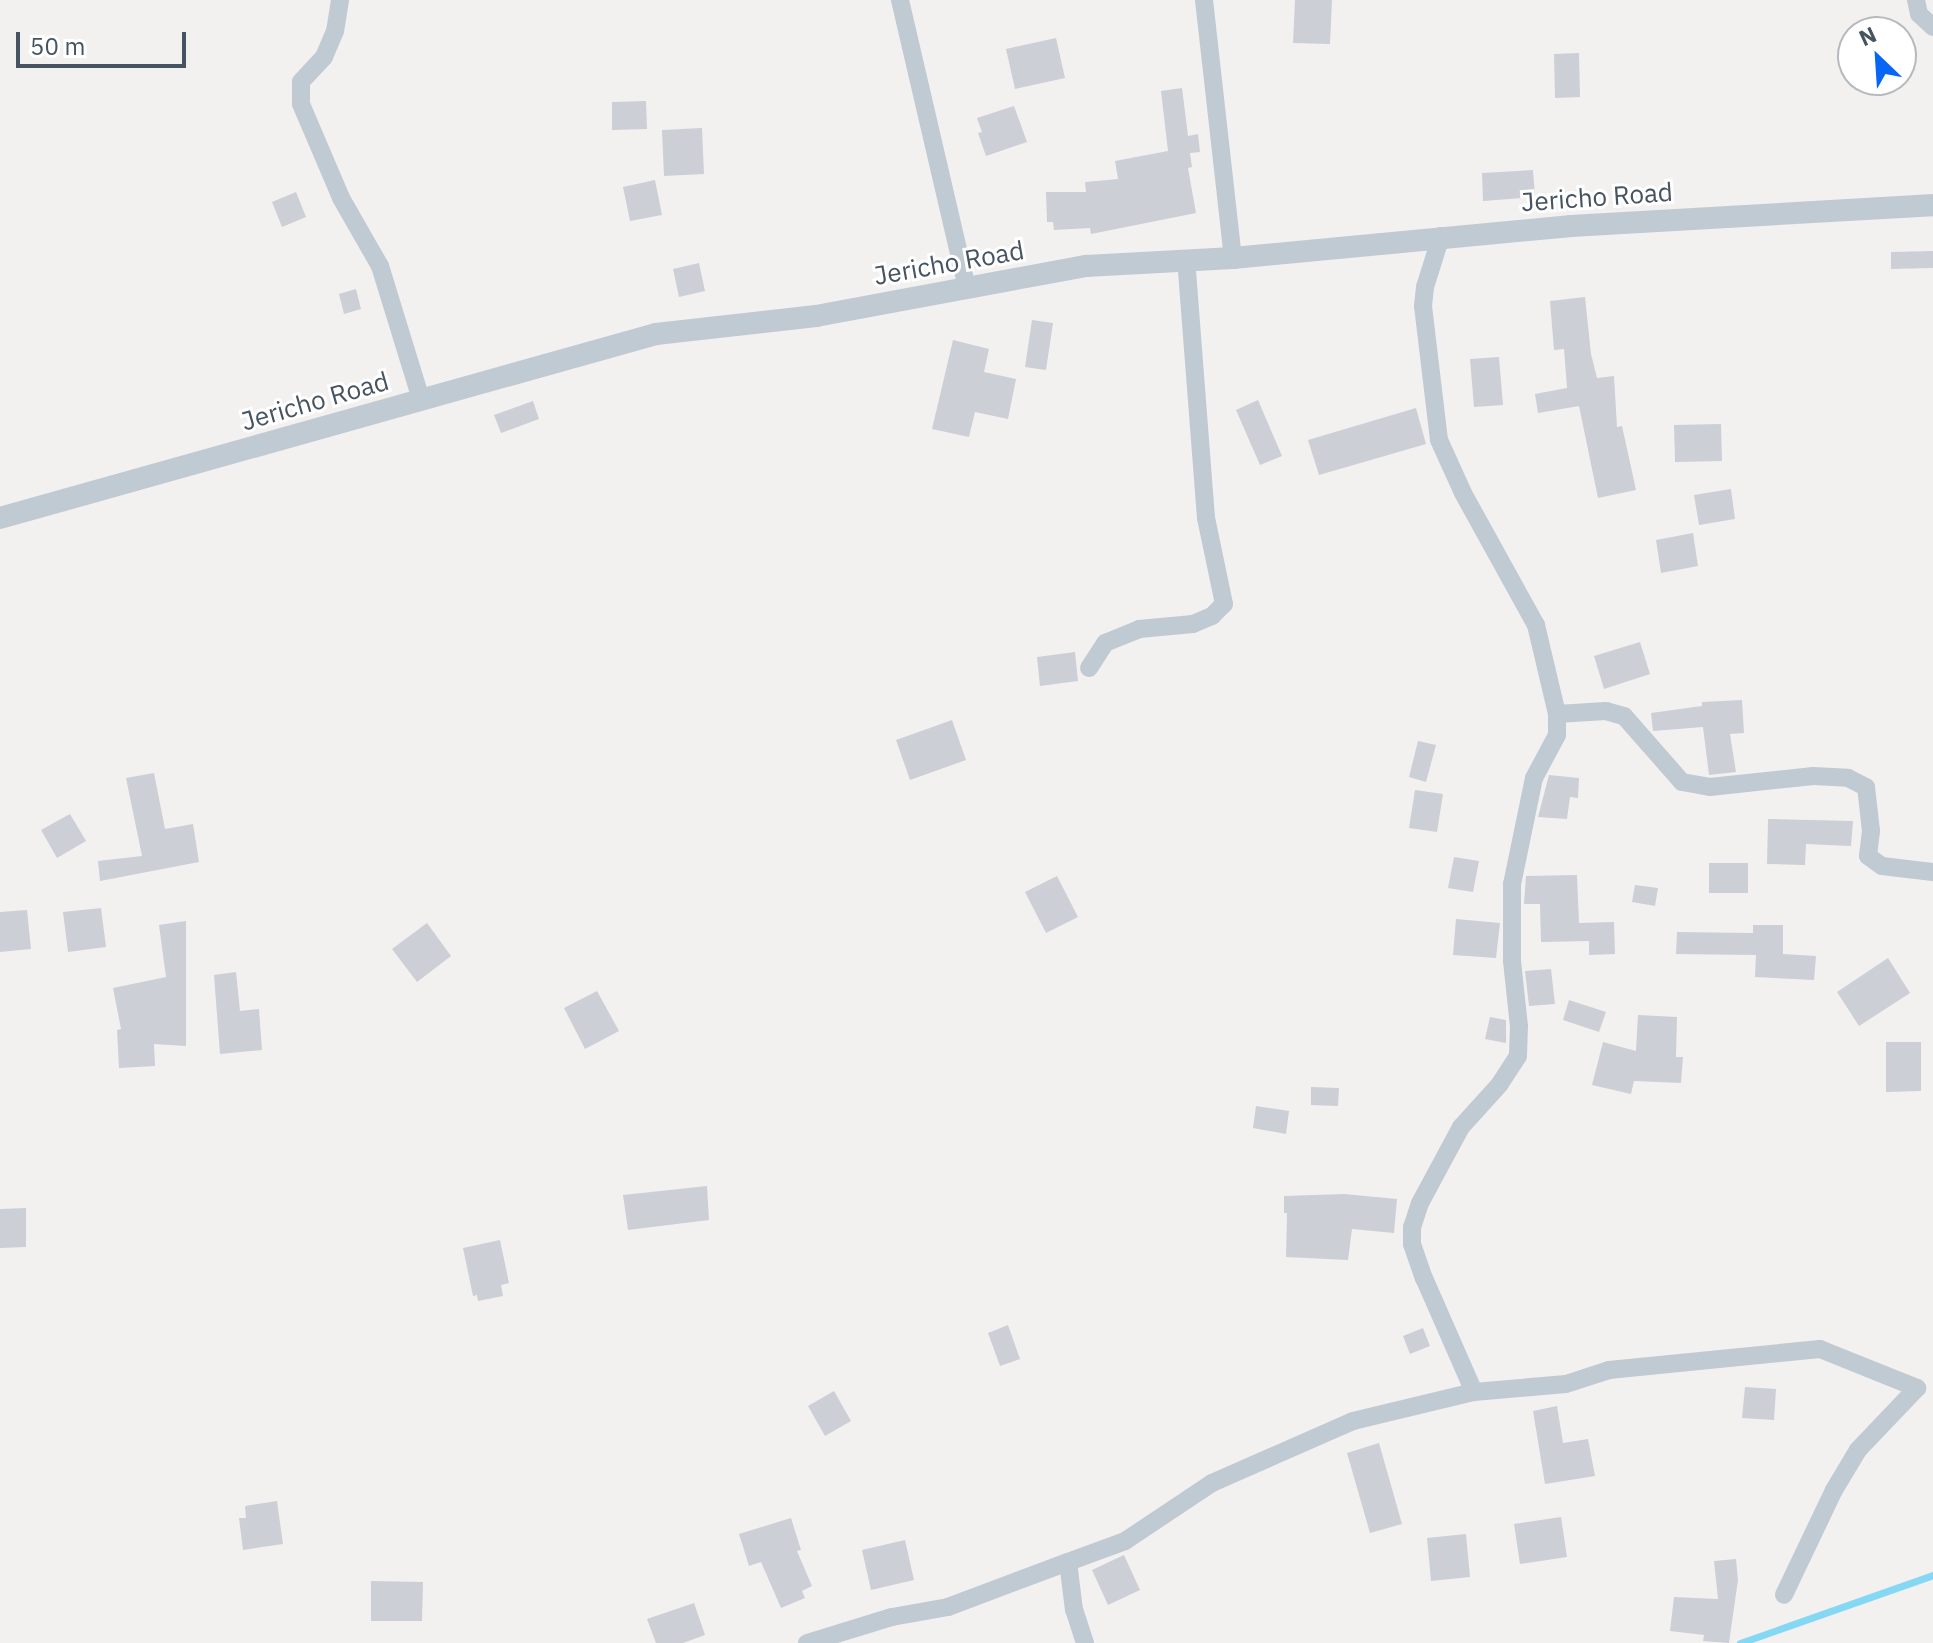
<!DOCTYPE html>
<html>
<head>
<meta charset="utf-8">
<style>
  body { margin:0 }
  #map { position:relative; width:1933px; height:1643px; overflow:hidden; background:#f3f0f0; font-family:"IBM Plex Sans",sans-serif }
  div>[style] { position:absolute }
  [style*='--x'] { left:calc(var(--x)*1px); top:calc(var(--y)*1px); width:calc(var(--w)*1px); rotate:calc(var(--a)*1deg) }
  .stream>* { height:7px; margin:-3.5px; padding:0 3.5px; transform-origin:3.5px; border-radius:3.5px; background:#85d8f4 }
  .building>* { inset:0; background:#cccfd6 }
  .minor>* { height:18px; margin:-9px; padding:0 9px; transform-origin:9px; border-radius:9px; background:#c0cad3 }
  .tertiary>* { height:22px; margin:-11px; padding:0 11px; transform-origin:11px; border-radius:11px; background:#c0cad3 }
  span { translate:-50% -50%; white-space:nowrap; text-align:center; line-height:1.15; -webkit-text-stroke:6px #fff; paint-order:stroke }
  .street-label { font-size:26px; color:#465360 }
  .north { position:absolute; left:1837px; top:16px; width:80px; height:80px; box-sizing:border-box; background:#fff; border:2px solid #b5babf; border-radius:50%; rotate:335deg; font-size:22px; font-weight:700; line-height:32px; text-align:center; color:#465360 }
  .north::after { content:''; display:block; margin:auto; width:28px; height:36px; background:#0866f5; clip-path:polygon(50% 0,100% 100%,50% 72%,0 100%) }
  .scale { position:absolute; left:16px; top:32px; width:170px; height:36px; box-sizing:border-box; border:4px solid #465360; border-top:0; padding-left:10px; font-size:24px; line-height:28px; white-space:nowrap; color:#465360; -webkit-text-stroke:6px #fff; paint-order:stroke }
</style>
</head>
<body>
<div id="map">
  <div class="stream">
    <i style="--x:1740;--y:1643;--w:205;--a:-19.4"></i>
  </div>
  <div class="building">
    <i style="clip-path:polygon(1295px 0,1332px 0,1330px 44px,1293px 43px)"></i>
    <i style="clip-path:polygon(1056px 38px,1065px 78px,1015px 89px,1006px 49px)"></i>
    <i style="clip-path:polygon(1579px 53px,1580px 97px,1555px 98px,1554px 54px)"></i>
    <i style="clip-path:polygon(1182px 88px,1188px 136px,1198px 134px,1200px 152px,1190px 153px,1192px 167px,1188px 168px,1196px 213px,1091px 234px,1090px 228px,1054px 230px,1053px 222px,1047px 222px,1046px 192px,1086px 192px,1085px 182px,1118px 179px,1115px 161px,1168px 151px,1161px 91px)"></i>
    <i style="clip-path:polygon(646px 101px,647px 129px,612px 130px,612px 102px)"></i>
    <i style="clip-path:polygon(1014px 106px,1027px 142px,986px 156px,978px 133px,982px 132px,977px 118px)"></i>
    <i style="clip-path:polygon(702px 128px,704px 174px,664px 176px,662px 130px)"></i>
    <i style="clip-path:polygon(1533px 170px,1535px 197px,1483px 201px,1482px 173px)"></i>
    <i style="clip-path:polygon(655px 180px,662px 215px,630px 221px,623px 187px)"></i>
    <i style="clip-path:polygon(296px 192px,306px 217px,282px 227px,272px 202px)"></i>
    <i style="clip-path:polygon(1933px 251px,1933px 268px,1891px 269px,1891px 252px)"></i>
    <i style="clip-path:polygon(699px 263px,705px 291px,679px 297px,673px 269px)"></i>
    <i style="clip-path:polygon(356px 289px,361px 309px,344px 314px,339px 294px)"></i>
    <i style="clip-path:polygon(1585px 297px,1591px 354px,1597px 378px,1614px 376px,1617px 427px,1622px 426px,1636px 490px,1598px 498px,1579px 406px,1538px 413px,1535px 394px,1567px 388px,1564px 349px,1554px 350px,1550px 301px)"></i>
    <i style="clip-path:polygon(1032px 320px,1053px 323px,1046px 370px,1025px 367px)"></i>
    <i style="clip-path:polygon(953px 340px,989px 349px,984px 372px,1016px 379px,1008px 419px,975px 412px,969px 437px,932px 429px)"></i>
    <i style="clip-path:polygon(1499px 357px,1503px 405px,1474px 407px,1470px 359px)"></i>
    <i style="clip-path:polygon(1258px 400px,1282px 456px,1260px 465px,1236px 410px)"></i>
    <i style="clip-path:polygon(533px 401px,539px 419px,501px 433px,494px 415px)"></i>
    <i style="clip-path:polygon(1416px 408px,1426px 444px,1319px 475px,1308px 440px)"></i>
    <i style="clip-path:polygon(1721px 424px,1722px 461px,1675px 462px,1674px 425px)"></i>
    <i style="clip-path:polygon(1731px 489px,1735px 519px,1699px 525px,1694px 495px)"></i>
    <i style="clip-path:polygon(1693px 533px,1698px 566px,1661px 573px,1656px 540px)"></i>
    <i style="clip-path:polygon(1640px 642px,1650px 674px,1604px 689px,1594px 656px)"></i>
    <i style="clip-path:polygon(1075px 652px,1078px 681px,1040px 686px,1037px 657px)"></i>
    <i style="clip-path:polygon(1742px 700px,1744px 733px,1730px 734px,1736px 772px,1709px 775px,1703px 727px,1653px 731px,1651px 713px,1702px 706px,1702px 702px)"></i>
    <i style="clip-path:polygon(952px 720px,966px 760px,910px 780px,896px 740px)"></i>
    <i style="clip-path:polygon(1418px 741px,1436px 745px,1426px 782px,1409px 777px)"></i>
    <i style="clip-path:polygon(154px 773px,165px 829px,193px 824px,199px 862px,100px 881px,98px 861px,142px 856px,126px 778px)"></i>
    <i style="clip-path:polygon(1549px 775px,1579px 778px,1578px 798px,1570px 797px,1567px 819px,1538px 817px)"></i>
    <i style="clip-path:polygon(1415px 790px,1443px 794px,1437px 832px,1409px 828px)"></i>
    <i style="clip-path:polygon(70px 814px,86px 841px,57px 858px,41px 830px)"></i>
    <i style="clip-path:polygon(1768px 819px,1853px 821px,1851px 846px,1806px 844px,1805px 865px,1767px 864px)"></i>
    <i style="clip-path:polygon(1454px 857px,1479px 861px,1473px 892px,1448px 888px)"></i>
    <i style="clip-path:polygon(1709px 863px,1748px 863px,1748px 893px,1709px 893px)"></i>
    <i style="clip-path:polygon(1577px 875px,1579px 923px,1614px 922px,1615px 954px,1589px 955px,1589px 941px,1541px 942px,1540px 904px,1524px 904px,1526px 876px)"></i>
    <i style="clip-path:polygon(1057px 876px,1078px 917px,1046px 933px,1025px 892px)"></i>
    <i style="clip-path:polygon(1635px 885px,1658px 888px,1655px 906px,1632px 902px)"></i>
    <i style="clip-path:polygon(101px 908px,106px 947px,68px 952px,63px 912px)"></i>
    <i style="clip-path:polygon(27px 910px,31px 949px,0 952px,0 912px)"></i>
    <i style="clip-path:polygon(1456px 919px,1500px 923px,1496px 958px,1453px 955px)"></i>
    <i style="clip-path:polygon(186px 921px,186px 1046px,154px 1044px,155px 1066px,119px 1068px,117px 1030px,121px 1029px,113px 988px,166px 977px,159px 925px)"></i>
    <i style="clip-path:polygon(427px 923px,451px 956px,417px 982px,392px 949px)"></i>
    <i style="clip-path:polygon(1753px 925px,1783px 925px,1783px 954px,1816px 956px,1814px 980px,1755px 977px,1756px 955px,1676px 954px,1677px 932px,1753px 933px)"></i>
    <i style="clip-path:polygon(1888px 958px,1910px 993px,1859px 1026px,1837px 992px)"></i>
    <i style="clip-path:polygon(1551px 969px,1555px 1004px,1529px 1006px,1525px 971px)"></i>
    <i style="clip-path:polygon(236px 972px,240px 1011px,259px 1009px,262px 1050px,220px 1054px,214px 975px)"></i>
    <i style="clip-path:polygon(597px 991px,619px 1031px,585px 1049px,564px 1008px)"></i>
    <i style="clip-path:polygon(1569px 1000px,1606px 1012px,1599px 1032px,1563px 1020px)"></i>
    <i style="clip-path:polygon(1638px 1015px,1677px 1017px,1676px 1057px,1683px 1057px,1681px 1083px,1634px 1081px,1631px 1094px,1592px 1085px,1603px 1042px,1636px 1051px)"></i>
    <i style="clip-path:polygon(1490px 1017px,1506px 1020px,1506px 1043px,1485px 1039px)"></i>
    <i style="clip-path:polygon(1886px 1042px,1921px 1042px,1921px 1091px,1886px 1092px)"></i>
    <i style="clip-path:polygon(1311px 1087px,1339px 1088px,1338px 1106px,1311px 1105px)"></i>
    <i style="clip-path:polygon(1256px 1106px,1289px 1111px,1286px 1134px,1253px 1128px)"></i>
    <i style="clip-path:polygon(707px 1186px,709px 1220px,628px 1230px,623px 1195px)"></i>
    <i style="clip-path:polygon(1344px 1194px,1397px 1199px,1394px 1233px,1352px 1229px,1348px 1260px,1286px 1257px,1287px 1213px,1284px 1213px,1284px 1196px)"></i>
    <i style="clip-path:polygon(26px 1208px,26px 1247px,0 1248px,0 1209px)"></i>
    <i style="clip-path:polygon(500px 1240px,509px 1283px,501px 1285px,503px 1296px,478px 1301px,477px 1295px,473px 1296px,463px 1248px)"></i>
    <i style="clip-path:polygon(1008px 1325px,1020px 1359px,1000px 1366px,988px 1333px)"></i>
    <i style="clip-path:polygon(1423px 1328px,1430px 1346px,1410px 1354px,1403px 1336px)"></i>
    <i style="clip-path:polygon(1745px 1387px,1776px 1389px,1774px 1420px,1742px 1418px)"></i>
    <i style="clip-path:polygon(834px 1391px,851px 1421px,825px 1436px,808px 1406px)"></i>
    <i style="clip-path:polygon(1557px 1406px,1563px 1443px,1588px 1439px,1595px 1476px,1545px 1484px,1533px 1411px)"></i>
    <i style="clip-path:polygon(1379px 1443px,1402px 1524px,1370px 1533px,1347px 1453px)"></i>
    <i style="clip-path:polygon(277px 1501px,283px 1544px,243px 1550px,239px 1518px,246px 1518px,245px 1506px)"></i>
    <i style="clip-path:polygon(1561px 1517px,1567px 1557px,1520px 1564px,1514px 1524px)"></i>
    <i style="clip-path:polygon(791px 1518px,801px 1550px,797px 1551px,812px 1586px,802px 1591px,805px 1598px,781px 1608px,761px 1562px,749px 1566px,739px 1534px)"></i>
    <i style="clip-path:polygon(1466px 1534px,1470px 1577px,1431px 1581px,1427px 1538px)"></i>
    <i style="clip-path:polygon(905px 1540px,914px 1580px,871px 1590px,862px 1550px)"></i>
    <i style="clip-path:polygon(1124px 1555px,1140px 1590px,1108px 1605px,1092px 1570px)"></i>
    <i style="clip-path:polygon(1736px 1559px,1738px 1580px,1729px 1643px,1703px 1641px,1704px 1635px,1670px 1631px,1674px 1597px,1718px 1599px,1714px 1561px)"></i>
    <i style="clip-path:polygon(371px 1581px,423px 1582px,422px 1621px,371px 1621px)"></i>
    <i style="clip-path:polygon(694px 1603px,705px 1635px,683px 1643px,656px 1643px,647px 1619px)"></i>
  </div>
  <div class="minor">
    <i style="--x:340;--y:0;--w:31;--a:99"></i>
    <i style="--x:335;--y:31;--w:28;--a:113"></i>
    <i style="--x:324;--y:57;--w:34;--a:133"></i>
    <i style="--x:301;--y:82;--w:22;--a:90"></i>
    <i style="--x:301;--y:104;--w:102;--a:66.9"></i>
    <i style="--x:341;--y:198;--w:78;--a:60.2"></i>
    <i style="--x:380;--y:266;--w:139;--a:72.9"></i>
    <i style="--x:900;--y:0;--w:296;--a:76.9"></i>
    <i style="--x:1204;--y:0;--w:260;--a:83.6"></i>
    <i style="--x:1916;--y:0;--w:14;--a:78"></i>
    <i style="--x:1919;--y:14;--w:19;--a:43"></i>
    <i style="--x:1441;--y:236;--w:53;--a:107.4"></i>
    <i style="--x:1425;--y:287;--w:19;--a:96"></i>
    <i style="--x:1423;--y:306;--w:135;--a:83.2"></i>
    <i style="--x:1439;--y:440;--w:58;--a:65.6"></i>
    <i style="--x:1463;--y:493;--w:151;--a:61.1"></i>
    <i style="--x:1536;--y:625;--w:91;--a:76.7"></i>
    <i style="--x:1557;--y:714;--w:21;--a:90"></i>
    <i style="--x:1557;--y:735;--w:49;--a:118.1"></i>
    <i style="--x:1534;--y:778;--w:108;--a:101.7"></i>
    <i style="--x:1512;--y:884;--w:77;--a:90"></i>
    <i style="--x:1512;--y:961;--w:65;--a:83.9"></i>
    <i style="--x:1519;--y:1026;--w:30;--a:92"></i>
    <i style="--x:1518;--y:1056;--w:33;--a:123"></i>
    <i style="--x:1500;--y:1084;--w:58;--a:132.2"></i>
    <i style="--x:1461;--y:1127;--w:86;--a:118.3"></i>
    <i style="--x:1420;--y:1203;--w:25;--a:108"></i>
    <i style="--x:1412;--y:1227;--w:17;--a:90"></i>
    <i style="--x:1412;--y:1244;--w:36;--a:71"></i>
    <i style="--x:1424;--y:1278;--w:124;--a:66.3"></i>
    <i style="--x:1089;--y:668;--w:30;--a:-57"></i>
    <i style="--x:1105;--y:643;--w:37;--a:-22"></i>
    <i style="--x:1139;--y:629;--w:54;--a:-5.3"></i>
    <i style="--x:1193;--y:624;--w:21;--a:-23"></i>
    <i style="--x:1212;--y:616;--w:17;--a:-45"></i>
    <i style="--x:1224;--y:604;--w:88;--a:-101.8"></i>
    <i style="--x:1206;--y:518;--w:259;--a:-94.4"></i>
    <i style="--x:1557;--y:714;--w:49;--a:-3.5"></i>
    <i style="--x:1606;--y:711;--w:19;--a:16"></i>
    <i style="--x:1624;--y:716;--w:88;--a:48.7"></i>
    <i style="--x:1682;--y:782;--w:28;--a:10"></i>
    <i style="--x:1710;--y:787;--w:104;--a:-6.1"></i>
    <i style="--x:1813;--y:776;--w:35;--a:3"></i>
    <i style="--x:1848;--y:778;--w:20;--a:27"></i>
    <i style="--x:1866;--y:787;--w:44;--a:83.5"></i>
    <i style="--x:1871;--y:831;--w:25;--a:97"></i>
    <i style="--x:1868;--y:856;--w:17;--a:36"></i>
    <i style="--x:1882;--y:866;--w:51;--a:6.7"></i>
    <i style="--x:807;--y:1643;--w:89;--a:-17"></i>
    <i style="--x:892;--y:1617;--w:57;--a:-10.1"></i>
    <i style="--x:948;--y:1607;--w:128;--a:-20.6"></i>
    <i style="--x:1085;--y:1643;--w:35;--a:-108"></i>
    <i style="--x:1074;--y:1610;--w:48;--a:-97.1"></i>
    <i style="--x:1068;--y:1562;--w:61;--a:-20.2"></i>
    <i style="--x:1125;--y:1541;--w:105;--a:-33.7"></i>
    <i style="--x:1212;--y:1483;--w:154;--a:-23.7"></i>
    <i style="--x:1353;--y:1421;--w:124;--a:-13.5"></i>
    <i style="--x:1474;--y:1392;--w:92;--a:-5"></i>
    <i style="--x:1566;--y:1384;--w:45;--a:-18"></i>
    <i style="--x:1609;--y:1370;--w:212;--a:-5.7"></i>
    <i style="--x:1820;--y:1349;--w:105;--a:21.9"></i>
    <i style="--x:1917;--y:1388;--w:86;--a:133.6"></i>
    <i style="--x:1858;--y:1450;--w:47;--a:121"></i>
    <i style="--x:1834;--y:1490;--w:116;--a:115.5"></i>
  </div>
  <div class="tertiary">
    <i style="--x:0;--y:518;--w:681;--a:-15.67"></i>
    <i style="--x:656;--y:334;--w:161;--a:-6.4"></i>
    <i style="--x:816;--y:316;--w:275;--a:-10.5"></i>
    <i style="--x:1086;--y:266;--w:147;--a:-3.1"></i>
    <i style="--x:1233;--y:258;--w:340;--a:-5.4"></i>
    <i style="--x:1571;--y:226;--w:363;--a:-3.3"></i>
  </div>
  <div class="street-label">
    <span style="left:1597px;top:197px;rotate:-4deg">Jericho Road</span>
    <span style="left:949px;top:263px;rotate:-10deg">Jericho Road</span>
    <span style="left:315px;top:401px;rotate:-16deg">Jericho Road</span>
  </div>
  <div class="north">N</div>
  <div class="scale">50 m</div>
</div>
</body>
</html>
